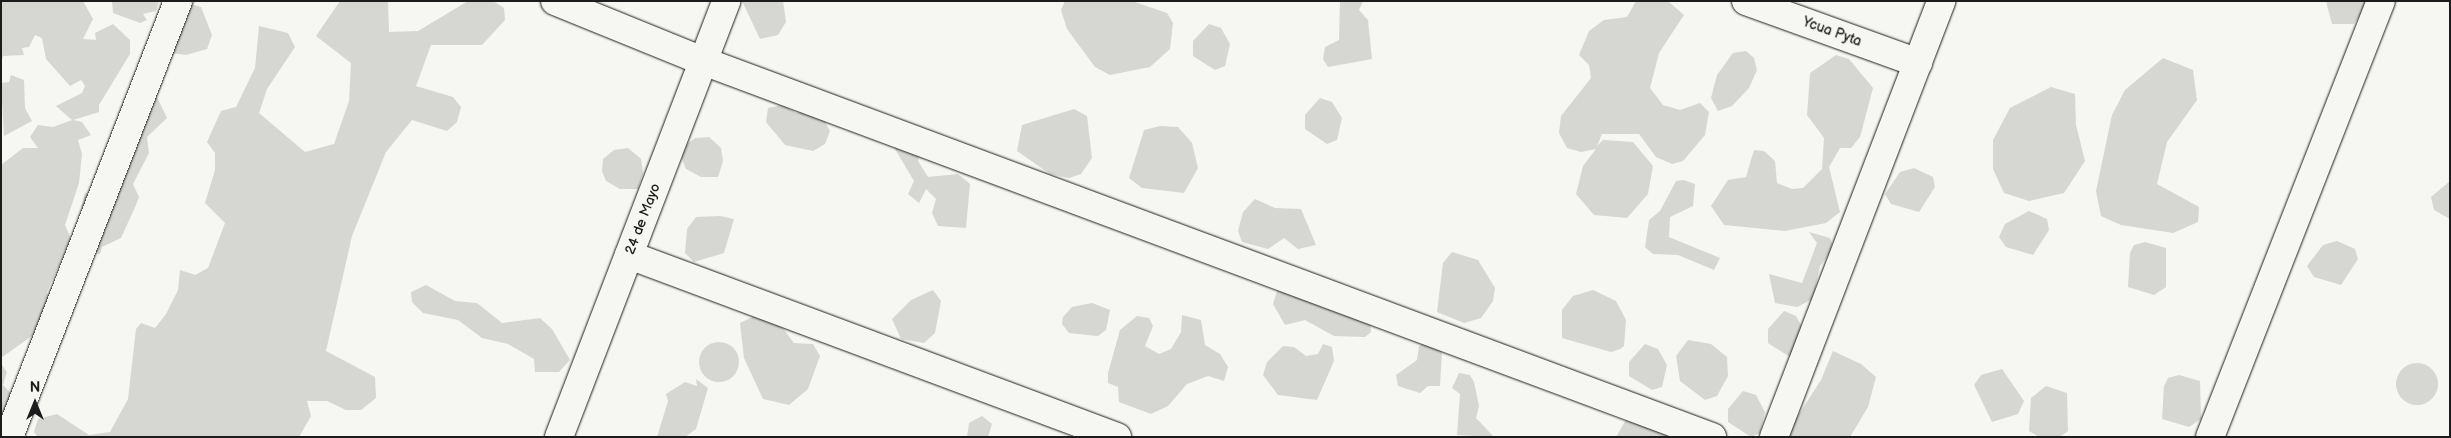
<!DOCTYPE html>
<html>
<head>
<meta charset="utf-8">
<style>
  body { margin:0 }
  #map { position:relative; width:2451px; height:438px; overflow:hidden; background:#f6f6f2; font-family:"Balsamiq Sans",sans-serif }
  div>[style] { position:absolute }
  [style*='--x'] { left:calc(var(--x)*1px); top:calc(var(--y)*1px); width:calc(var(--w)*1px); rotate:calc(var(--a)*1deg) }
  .green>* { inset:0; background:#d6d6d2 }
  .round { border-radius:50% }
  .roads { filter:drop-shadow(0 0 1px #1c1c1c) drop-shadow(0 0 1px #1c1c1c) }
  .street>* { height:28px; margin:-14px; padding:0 14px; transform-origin:14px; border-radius:14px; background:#f6f6f2 }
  span { translate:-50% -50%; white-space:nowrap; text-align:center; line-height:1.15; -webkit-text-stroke:5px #f6f6f2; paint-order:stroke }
  .street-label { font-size:14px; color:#1c1c1c }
  .frame { position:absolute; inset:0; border:2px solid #1c1c1c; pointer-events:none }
  .north { position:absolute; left:10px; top:378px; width:50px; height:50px; -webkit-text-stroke:4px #f6f6f2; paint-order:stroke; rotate:0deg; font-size:14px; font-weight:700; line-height:20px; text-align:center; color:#1c1c1c }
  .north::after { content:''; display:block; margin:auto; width:18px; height:22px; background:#1c1c1c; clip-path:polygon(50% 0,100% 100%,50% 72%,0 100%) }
</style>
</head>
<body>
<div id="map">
  <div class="green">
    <i style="clip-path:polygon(1px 1px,83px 1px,93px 19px,83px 39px,96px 40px,95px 33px,113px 24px,130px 40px,130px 54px,99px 105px,99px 112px,73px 120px,82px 122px,91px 135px,78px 140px,82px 154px,79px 183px,65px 225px,71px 239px,47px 292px,54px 320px,1px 358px,1px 165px,23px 148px,38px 148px,30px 137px,38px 125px,53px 127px,72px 120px,56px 106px,82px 93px,85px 86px,81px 80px,70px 86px,46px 59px,42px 38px,35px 35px,29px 47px,22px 48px,24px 55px,3px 56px,1px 63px)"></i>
    <i style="clip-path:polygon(112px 1px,159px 1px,156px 11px,143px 14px,147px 20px,140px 23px,113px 13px)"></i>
    <i style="clip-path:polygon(340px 1px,388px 1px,389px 32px,418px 31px,468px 1px,493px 1px,504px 8px,505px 20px,482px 45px,431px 45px,416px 86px,453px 97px,461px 107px,457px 122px,447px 131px,412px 120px,386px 152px,352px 236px,326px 351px,375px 377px,376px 398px,361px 410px,346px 410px,327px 401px,307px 401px,311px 416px,299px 437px,38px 437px,34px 432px,38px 419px,57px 414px,89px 435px,110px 432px,128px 399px,136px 329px,141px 323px,155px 328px,166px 314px,178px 290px,180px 270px,195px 275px,208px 268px,225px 223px,205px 203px,215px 170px,215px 153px,207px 142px,221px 111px,236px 107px,255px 68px,259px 26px,288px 33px,295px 47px,267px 89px,259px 113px,305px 152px,334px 144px,349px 101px,351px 63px,316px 36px)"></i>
    <i style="clip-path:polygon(742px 1px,783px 1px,786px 22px,778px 35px,760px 39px)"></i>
    <i style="clip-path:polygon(1065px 1px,1132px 1px,1167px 13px,1173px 23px,1170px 49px,1150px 67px,1110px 75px,1095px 67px,1067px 29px,1061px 10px)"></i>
    <i style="clip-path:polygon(1340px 1px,1363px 1px,1359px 10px,1368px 20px,1372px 59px,1328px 67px,1323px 59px,1325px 47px,1339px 40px)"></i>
    <i style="clip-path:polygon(1636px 1px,1668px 1px,1684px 15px,1659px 53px,1650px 88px,1663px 105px,1680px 110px,1700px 103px,1709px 112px,1705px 135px,1683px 161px,1672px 164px,1656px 157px,1639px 134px,1602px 134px,1597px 146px,1603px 140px,1633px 142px,1653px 166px,1648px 194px,1627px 218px,1594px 215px,1576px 194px,1583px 166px,1596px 149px,1581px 152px,1567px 148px,1559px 133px,1561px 116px,1591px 78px,1589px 65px,1579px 55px,1589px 31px,1604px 20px,1627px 17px)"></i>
    <i style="clip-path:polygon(2326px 1px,2369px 1px,2354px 24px,2332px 24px)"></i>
    <i style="clip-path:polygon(187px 3px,201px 7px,212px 35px,207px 49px,186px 55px,171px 53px,154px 39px,156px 17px)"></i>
    <i style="clip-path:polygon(1209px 24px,1221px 28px,1230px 44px,1225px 66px,1215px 70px,1193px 56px,1193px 41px)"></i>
    <i style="clip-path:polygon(1746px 51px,1754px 58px,1757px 70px,1749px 88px,1732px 106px,1718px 111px,1711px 98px,1717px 75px,1733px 53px)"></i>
    <i style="clip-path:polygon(1836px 55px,1849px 59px,1873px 88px,1860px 137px,1851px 148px,1840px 148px,1829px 167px,1840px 212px,1826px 223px,1785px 231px,1724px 225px,1711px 206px,1728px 180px,1746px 177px,1754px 150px,1764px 151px,1775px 161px,1777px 183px,1792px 189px,1803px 188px,1822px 169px,1824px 138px,1807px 115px,1810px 73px)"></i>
    <i style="clip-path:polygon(2163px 58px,2193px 70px,2197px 100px,2167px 142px,2157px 184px,2199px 207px,2198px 222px,2173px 233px,2121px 225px,2101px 216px,2096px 191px,2112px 115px,2125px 90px)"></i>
    <i style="clip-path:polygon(11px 75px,24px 80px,25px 108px,32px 121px,4px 136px,1px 83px,9px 82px)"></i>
    <i style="clip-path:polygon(2051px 87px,2075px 94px,2076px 125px,2085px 161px,2064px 193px,2029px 201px,2004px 193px,1993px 169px,1993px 140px,2010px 108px)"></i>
    <i style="clip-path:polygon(155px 93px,167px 118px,147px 137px,149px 153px,133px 184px,139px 197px,136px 205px,121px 238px,102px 247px,100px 254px,93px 253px,91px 218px,81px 207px,85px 193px,93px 194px)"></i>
    <i style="clip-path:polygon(1320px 98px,1332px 102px,1342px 118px,1337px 140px,1327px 144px,1305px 129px,1305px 115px)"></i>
    <i style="clip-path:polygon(783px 105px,796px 113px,809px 111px,823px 118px,830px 131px,825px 144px,813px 151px,785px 145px,766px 122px,768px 108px)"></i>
    <i style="clip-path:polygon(1074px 109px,1087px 116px,1092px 158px,1081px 174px,1069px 178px,1050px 174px,1017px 151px,1022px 125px)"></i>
    <i style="clip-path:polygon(1160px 126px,1178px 127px,1192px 143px,1198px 168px,1184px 193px,1142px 188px,1129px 178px,1144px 130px)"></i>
    <i style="clip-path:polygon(709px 137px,721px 148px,723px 161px,718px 177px,701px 177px,686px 169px,682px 159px,683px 147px,695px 138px)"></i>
    <i style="clip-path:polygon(892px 144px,921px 147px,918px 161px,928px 177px,958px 174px,970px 184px,966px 228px,938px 226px,932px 213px,936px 199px,926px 189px,919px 203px,908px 194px,914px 181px)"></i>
    <i style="clip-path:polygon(628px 148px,641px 159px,643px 173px,638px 189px,620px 189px,606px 181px,602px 171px,603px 159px,614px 150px)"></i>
    <i style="clip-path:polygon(1914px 168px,1933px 177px,1935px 187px,1919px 212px,1891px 204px,1885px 194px,1900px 172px)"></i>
    <i style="clip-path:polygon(1684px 180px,1695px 184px,1693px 206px,1670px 217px,1669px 237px,1720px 258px,1714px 270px,1678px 255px,1653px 254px,1645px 247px,1649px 220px,1660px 211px,1676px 181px)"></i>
    <i style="clip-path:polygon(2450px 181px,2450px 219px,2434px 210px,2431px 197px)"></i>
    <i style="clip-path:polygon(1255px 199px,1275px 208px,1301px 209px,1316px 245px,1298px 249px,1284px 238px,1268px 249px,1242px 242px,1238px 231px,1243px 212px)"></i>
    <i style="clip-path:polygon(2029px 211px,2047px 219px,2049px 230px,2033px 255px,2006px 247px,1999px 237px,2005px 224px)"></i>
    <i style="clip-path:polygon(720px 216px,734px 219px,724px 253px,694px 262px,685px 253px,687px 229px,696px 217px)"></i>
    <i style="clip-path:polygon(1809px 232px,1830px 238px,1834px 248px,1820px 266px,1813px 299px,1797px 307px,1775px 303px,1769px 274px,1802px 283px,1817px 243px)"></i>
    <i style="clip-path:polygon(2337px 241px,2355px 249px,2358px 259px,2341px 285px,2314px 277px,2307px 266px,2323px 245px)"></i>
    <i style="clip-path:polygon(2145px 242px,2166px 248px,2166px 287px,2154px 295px,2128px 287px,2130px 253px,2134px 245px)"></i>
    <i style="clip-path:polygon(1452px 252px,1478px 260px,1495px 288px,1493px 301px,1481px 318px,1464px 323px,1437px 312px,1443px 263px)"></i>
    <i style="clip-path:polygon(426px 285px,455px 301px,477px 303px,502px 323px,540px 318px,552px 329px,570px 360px,559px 372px,535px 372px,534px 359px,508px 344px,482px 338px,458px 320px,423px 313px,412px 302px,411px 292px)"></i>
    <i style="clip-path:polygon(1278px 288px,1370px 319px,1371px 332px,1365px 337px,1334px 336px,1305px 320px,1285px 325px,1273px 304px)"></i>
    <i style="clip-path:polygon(933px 290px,941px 301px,935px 333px,924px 343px,901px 339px,892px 319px,911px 300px)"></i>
    <i style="clip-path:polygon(1593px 290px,1616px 301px,1626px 320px,1624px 346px,1620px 349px,1611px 352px,1562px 338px,1562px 310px,1573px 296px)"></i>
    <i style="clip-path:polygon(1092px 303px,1110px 310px,1106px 330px,1098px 336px,1069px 333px,1062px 324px,1063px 317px,1072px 307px)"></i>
    <i style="clip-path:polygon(1784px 311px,1796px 316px,1805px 332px,1790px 357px,1768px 343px,1768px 329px)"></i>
    <i style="clip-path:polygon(759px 314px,775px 318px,794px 343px,813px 344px,820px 356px,808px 389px,789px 405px,763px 399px,744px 358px,740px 323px)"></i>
    <i style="clip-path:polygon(1137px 316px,1149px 318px,1153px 326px,1145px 346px,1159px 354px,1171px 349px,1181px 332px,1182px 315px,1201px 320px,1205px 345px,1220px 354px,1228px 367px,1224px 381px,1208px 376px,1187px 384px,1168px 406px,1151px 414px,1119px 402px,1118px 387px,1108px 383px,1108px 373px,1120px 330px)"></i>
    <i style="clip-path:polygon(1428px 340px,1442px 352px,1440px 386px,1428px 386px,1420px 393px,1398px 386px,1396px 375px,1417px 360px,1419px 346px)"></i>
    <i style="clip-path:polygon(1688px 340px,1711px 344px,1727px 357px,1728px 376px,1717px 396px,1705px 400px,1680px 381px,1676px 356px)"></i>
    <i class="round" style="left:699px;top:342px;width:40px;height:40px"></i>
    <i style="clip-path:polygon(1323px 344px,1332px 347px,1334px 361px,1317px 400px,1278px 395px,1263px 375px,1267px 362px,1283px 346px,1294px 347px,1306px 356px,1318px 354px)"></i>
    <i style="clip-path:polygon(1645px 344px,1658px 349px,1667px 365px,1662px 387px,1652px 390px,1629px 376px,1629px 362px)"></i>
    <i style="clip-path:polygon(1833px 351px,1861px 364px,1876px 377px,1868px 407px,1850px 437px,1784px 437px,1821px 380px)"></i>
    <i class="round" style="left:2396px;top:363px;width:42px;height:42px"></i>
    <i style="clip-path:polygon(1px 364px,7px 372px,3px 385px,14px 396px,13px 411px,1px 419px)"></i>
    <i style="clip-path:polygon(2002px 369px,2024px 401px,2018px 414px,1992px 422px,1974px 385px,1981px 375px)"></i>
    <i style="clip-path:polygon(1459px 373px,1470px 375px,1474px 382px,1479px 406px,1476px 418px,1494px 437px,1457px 435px,1460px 394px,1452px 388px)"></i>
    <i style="clip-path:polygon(2179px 375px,2200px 381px,2201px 419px,2189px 427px,2162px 419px,2164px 386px,2168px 378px)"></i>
    <i style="clip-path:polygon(696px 379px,708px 388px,696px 429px,685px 437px,657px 437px,668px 401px,666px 394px,685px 382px,697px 386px)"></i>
    <i style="clip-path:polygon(2046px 386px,2067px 393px,2068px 431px,2060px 437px,2039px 437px,2029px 431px,2031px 398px)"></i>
    <i style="clip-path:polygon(1743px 391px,1756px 395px,1765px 412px,1760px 433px,1751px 437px,1728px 422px,1728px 409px)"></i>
    <i style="clip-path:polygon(982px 416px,992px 424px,988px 437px,967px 437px,969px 423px)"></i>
    <i style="clip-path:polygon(1627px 418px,1665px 430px,1668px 437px,1616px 437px)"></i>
  </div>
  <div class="roads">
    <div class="street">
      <i style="--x:555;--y:1;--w:160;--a:22.1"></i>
      <i style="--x:703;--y:61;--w:1077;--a:20.44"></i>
      <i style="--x:1746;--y:1;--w:183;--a:19.8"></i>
      <i style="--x:629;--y:255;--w:521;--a:20.45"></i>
      <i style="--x:9;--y:437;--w:468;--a:-68.8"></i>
      <i style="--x:559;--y:437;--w:467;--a:-69"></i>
      <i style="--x:1774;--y:437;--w:467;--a:-69"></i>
      <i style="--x:2210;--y:437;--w:468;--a:-68.6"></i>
    </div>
  </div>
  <div class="street-label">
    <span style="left:1832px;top:32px;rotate:20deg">Ycua Pyta</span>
    <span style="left:643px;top:219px;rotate:-69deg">24 de Mayo</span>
  </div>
  <div class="frame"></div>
  <div class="north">N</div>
</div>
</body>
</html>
